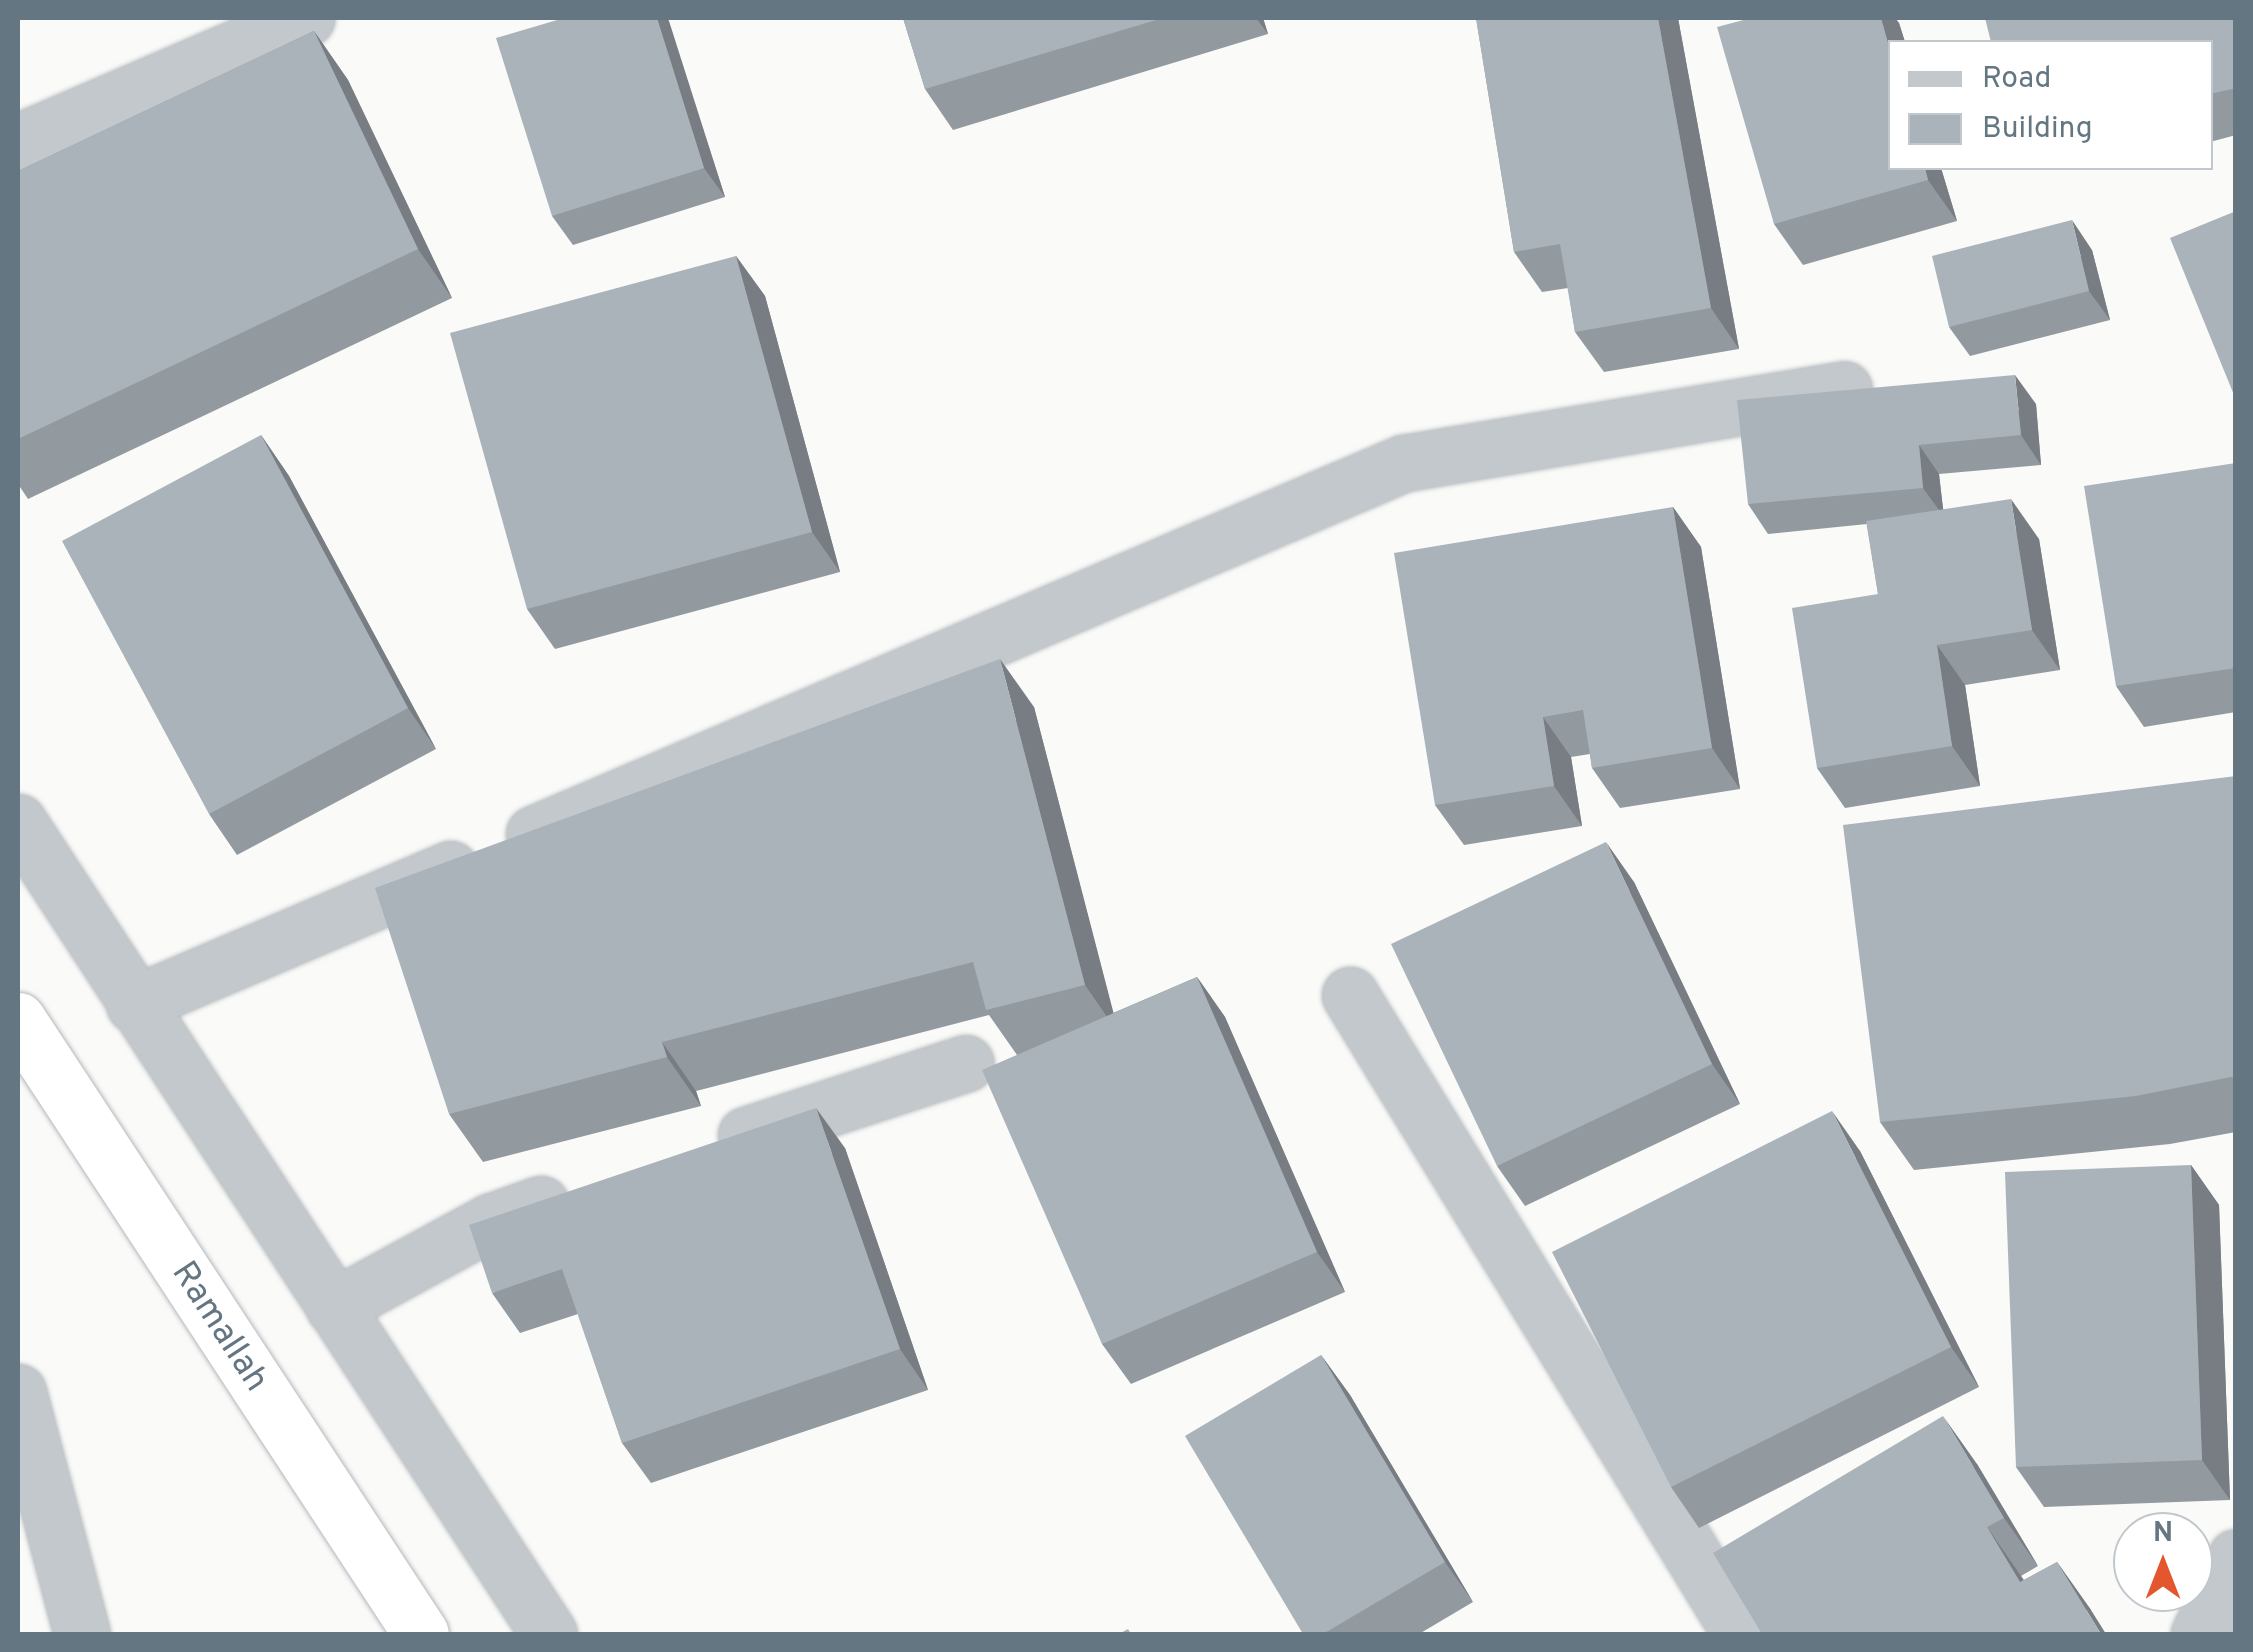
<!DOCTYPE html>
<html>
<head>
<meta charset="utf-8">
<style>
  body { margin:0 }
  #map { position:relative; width:2253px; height:1652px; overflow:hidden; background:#fafaf8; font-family:Overpass,sans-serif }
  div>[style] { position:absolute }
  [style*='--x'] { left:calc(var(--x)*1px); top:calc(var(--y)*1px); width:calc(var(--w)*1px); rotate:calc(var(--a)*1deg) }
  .roads { filter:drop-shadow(0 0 2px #b4b9bd) drop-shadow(0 0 2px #b4b9bd) }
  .minor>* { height:55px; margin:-27.5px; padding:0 27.5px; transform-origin:27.5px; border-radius:27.5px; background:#c3c8cc }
  .highway>* { height:55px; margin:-27.5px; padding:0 27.5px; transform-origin:27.5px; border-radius:27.5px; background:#fff }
  .wall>* { inset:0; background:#929a9f }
  .shaded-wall>* { inset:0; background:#777d82 }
  .building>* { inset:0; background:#aab3b9 }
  span { translate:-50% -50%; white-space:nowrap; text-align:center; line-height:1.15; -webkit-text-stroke:10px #fff; paint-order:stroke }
  .street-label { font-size:35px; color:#657683 }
  .frame { position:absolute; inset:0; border:20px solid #657683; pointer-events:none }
  .legend { position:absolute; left:1888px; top:40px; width:325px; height:130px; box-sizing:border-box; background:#fff; border:2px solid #c1c8cd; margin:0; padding:12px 18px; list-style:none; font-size:30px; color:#657683 }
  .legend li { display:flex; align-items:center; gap:20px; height:50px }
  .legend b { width:50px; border:2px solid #c1c8cd }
  .north { position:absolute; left:2113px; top:1512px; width:100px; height:100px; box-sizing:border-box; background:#fff; border:2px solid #c1c8cd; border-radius:50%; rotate:0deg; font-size:28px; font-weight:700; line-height:40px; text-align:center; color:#657683 }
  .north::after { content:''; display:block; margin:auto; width:35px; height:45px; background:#e4572e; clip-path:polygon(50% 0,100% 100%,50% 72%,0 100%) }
</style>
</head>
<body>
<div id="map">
  <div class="roads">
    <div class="minor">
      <i style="--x:18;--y:142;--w:314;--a:-23.3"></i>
      <i style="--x:18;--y:822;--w:970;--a:56.82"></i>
      <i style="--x:534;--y:834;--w:946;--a:-23.1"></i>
      <i style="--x:1404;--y:463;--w:446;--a:-9.5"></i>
      <i style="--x:1350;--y:995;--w:749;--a:58.54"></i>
      <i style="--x:134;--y:1004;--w:344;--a:-23.1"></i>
      <i style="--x:746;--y:1135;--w:231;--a:-18.1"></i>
      <i style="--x:334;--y:1307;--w:178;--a:-28.6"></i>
      <i style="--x:490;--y:1222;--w:54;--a:-19.4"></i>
      <i style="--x:18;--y:1392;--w:250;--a:75.2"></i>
      <i style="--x:2199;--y:1634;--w:85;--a:-64.3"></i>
    </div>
    <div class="highway">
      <i style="--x:18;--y:1020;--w:734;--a:56.72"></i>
    </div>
  </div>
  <div class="wall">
    <i style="clip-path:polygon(564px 18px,667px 18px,725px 197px,573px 245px,552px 216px)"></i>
    <i style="clip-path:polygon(903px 18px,1263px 18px,1268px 34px,953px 130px,925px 89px)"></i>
    <i style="clip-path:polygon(1476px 18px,1678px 18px,1739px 349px,1604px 372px,1575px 332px,1568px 288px,1542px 292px,1514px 252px)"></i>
    <i style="clip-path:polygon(1751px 18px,1895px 18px,1899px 23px,1905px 42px,1890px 42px,1890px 168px,1941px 168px,1957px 221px,1803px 265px,1774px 224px)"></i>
    <i style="clip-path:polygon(2236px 18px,2236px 135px,2210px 142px,2210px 42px)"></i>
    <i style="clip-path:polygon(314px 31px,348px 80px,452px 298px,28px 499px,18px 484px,18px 171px)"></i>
    <i style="clip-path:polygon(2092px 250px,2110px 320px,1970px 356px,1949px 327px)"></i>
    <i style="clip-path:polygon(736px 256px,765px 296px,840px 572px,555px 649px,527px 609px)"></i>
    <i style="clip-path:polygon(2036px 404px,2041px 465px,1939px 474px,1943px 509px,2039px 539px,2060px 670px,1965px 685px,1980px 786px,1845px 808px,1817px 768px,1878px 594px,1867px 524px,1768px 534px,1748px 504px)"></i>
    <i style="clip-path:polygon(261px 435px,289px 476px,436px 749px,237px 855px,209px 814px)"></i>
    <i style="clip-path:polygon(2236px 463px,2236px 712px,2144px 727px,2116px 686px)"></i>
    <i style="clip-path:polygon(1673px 507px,1701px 547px,1740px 789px,1620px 808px,1592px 768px,1590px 754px,1571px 757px,1582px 826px,1464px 845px,1435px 805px)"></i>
    <i style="clip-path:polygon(1034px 707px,1113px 1013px,1197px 977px,1225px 1017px,1345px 1292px,1131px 1384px,1102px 1344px,1017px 1055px,989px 1015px,696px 1091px,701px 1106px,483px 1162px,449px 1114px)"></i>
    <i style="clip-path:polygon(2236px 776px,2236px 1132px,2170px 1144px,1914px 1170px,1880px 1122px)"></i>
    <i style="clip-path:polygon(1634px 882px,1740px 1104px,1525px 1206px,1497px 1166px)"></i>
    <i style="clip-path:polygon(845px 1148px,928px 1390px,651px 1483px,622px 1443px,578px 1314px,520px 1333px,492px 1293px)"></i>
    <i style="clip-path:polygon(1860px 1151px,1979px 1387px,1699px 1528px,1671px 1487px)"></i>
    <i style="clip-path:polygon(2191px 1165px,2219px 1205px,2230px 1500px,2044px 1507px,2016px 1467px)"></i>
    <i style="clip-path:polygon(1321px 1355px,1350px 1395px,1473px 1602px,1419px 1634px,1303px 1634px)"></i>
    <i style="clip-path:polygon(1977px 1464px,2038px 1566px,2021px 1576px,2024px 1580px,2057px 1562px,2091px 1610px,1762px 1634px)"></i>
  </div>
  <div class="shaded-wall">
    <i style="clip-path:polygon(657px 18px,667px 18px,669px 21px,725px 197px,704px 168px)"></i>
    <i style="clip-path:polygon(1256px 18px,1263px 18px,1268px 34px)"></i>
    <i style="clip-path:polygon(1658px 18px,1678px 18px,1739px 349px,1711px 308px)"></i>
    <i style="clip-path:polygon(1881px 18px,1895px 18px,1899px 23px,1905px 42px,1890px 42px,1890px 50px)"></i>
    <i style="clip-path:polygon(314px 31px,348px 80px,452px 298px,418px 249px)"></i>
    <i style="clip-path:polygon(1925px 168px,1941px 168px,1957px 221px,1928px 180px)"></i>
    <i style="clip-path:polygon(2072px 220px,2092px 250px,2110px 320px,2089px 291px)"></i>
    <i style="clip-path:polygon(736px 256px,765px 296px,840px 572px,812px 532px)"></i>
    <i style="clip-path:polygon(2015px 375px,2036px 404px,2041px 465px,2021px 435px)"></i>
    <i style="clip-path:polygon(261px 435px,289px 476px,436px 749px,408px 708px)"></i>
    <i style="clip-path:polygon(1919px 445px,1939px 474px,1944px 517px,1923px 488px)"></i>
    <i style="clip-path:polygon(2011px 499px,2039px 539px,2060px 670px,2032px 630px)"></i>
    <i style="clip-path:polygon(1673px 507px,1701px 547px,1740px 789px,1712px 748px)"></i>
    <i style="clip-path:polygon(1937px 645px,1965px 685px,1980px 786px,1952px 746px)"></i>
    <i style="clip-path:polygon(1000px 659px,1034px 707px,1119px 1034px,1085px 985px)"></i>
    <i style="clip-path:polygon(1543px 717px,1571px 757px,1582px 826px,1554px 786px)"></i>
    <i style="clip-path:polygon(1606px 842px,1634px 882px,1740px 1104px,1712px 1064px)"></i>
    <i style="clip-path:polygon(1197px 977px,1225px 1017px,1345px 1292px,1317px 1252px)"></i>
    <i style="clip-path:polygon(662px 1042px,696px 1091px,701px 1106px,667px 1057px)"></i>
    <i style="clip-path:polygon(816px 1108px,845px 1148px,928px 1390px,900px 1349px)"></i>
    <i style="clip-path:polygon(1832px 1111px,1860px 1151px,1979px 1387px,1951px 1347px)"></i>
    <i style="clip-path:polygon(2191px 1165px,2219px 1205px,2230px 1500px,2202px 1460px)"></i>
    <i style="clip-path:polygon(1321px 1355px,1350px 1395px,1473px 1602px,1445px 1562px)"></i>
    <i style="clip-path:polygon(1943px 1416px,1977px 1464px,2038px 1566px,2004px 1518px)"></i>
    <i style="clip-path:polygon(1987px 1527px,2021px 1576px,2054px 1631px,2020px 1582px)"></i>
    <i style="clip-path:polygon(2057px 1562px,2091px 1610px,2106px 1634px,2101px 1634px)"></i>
  </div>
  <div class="building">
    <i style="clip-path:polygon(564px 18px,657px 18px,704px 168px,552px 216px,496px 38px)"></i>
    <i style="clip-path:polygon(903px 18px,1163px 18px,925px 89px)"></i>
    <i style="clip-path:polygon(1476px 18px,1658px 18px,1711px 308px,1575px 332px,1560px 244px,1514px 252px)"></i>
    <i style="clip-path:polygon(1751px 18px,1881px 18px,1890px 50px,1890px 168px,1925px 168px,1928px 180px,1774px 224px,1717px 27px)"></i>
    <i style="clip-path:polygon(1985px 18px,2236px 18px,2236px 88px,2210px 94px,2210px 42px,1991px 42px)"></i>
    <i style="clip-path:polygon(314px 31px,418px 249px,18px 439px,18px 171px)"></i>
    <i style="clip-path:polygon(2236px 211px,2236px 400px,2170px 238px)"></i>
    <i style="clip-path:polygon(2072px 220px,2089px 291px,1949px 327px,1932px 256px)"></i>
    <i style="clip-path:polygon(736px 256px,812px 532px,527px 609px,450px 333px)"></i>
    <i style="clip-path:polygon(2015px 375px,2021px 435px,1919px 445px,1923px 488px,1748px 504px,1737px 400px)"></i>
    <i style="clip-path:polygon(261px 435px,408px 708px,209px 814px,62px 541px)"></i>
    <i style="clip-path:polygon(2236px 463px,2236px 668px,2116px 686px,2084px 486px)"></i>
    <i style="clip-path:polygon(2011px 499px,2032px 630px,1937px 645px,1952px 746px,1817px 768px,1792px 608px,1878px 594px,1866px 521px)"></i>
    <i style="clip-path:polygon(1673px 507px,1712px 748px,1592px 768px,1583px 710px,1543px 717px,1554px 786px,1435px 805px,1394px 553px)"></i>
    <i style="clip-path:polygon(1000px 659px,1085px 985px,986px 1010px,973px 962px,662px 1042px,667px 1057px,449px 1114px,375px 888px)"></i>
    <i style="clip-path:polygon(2236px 776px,2236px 1076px,2136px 1096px,1880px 1122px,1843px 825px)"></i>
    <i style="clip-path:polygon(1606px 842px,1712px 1064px,1497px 1166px,1391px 944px)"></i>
    <i style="clip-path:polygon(1197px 977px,1317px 1252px,1102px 1344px,982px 1070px)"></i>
    <i style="clip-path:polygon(816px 1108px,900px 1349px,622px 1443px,562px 1269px,492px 1293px,469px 1225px)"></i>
    <i style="clip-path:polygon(1832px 1111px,1951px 1347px,1671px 1487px,1552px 1252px)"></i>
    <i style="clip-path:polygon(2191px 1165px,2202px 1460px,2016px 1467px,2005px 1172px)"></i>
    <i style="clip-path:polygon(1321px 1355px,1445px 1562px,1323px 1634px,1303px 1634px,1185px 1436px)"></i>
    <i style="clip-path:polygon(1943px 1416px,2004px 1518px,1987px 1527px,2020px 1582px,2057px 1562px,2101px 1634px,1762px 1634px,1713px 1553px)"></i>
    <i style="clip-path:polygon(1128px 1629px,1131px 1634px,1119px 1634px)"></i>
  </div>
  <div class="street-label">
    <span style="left:219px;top:1327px;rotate:57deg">Ramallah</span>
  </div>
  <div class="frame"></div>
  <ul class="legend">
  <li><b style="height:12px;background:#c3c8cc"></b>Road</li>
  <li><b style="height:28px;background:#aab3b9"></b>Building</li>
  </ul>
  <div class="north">N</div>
</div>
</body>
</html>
